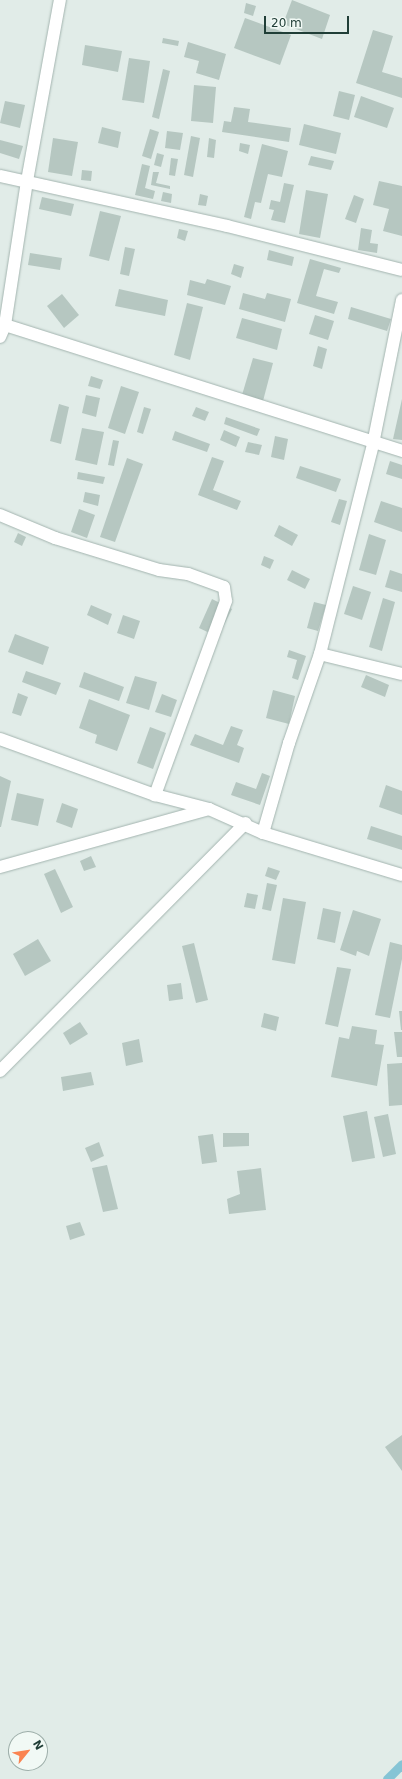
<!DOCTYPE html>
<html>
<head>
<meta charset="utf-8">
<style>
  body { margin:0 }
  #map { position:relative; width:402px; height:1779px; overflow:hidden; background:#e1ece8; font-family:"DejaVu Sans",sans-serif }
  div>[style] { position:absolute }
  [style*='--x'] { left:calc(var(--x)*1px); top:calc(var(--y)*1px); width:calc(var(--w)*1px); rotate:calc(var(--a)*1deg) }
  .stream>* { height:9px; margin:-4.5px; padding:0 4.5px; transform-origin:4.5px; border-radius:4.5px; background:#85c4d5 }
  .building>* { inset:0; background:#b6c7c1 }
  .roads { filter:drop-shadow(0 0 1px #a3b4af) drop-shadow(0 0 1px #a3b4af) }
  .street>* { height:12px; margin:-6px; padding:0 6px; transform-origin:6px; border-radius:6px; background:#fff }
  .secondary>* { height:12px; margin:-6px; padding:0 6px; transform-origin:6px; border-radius:6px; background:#fff }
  span { translate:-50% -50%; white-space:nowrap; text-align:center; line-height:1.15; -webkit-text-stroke:3.5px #f1f9f5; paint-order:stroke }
  .north { position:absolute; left:8px; top:1731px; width:40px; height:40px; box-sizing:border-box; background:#f1f9f5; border:1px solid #9daea9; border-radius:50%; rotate:60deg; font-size:11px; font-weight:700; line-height:16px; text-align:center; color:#203e37 }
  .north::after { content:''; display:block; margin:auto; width:14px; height:18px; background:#fa8451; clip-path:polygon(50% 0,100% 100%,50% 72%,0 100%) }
  .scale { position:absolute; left:264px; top:16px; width:85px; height:18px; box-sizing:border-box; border:2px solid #203e37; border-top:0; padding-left:5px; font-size:12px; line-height:14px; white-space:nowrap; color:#203e37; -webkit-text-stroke:3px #f1f9f5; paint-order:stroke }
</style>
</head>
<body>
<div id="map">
  <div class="stream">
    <i style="--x:387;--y:1779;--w:21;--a:-45"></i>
  </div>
  <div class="building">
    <i style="clip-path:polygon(292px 0,330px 15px,322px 39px,283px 24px)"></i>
    <i style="clip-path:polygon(246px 3px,256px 6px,253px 16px,244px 13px)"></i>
    <i style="clip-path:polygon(245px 18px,291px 35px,280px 65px,234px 48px)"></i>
    <i style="clip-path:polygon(373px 30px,393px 36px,382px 72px,402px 78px,402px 98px,356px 83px)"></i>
    <i style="clip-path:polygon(163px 38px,179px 41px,178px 46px,162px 43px)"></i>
    <i style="clip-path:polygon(188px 42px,226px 54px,219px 80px,196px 73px,199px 61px,184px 57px)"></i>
    <i style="clip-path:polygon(85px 45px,122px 51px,118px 72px,82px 65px)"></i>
    <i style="clip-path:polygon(129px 58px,150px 61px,144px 103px,122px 100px)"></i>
    <i style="clip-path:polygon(163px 69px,170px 71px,159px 119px,152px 117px)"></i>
    <i style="clip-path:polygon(194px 85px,216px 87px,213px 123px,191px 121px)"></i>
    <i style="clip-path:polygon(339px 91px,355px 95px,349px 120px,333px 116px)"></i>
    <i style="clip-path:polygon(361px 96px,394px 108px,387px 128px,354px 117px)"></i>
    <i style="clip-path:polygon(5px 101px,25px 105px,20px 128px,0 123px)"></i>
    <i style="clip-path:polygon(234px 107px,250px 109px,248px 122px,291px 128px,289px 142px,222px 132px,224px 121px,231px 122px)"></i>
    <i style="clip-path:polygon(304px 124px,341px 133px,336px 154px,299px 145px)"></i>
    <i style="clip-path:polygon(102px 127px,121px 132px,118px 148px,98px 143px)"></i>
    <i style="clip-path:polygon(150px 129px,159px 132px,151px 159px,142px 156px)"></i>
    <i style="clip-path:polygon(167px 131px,183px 133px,180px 150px,165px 148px)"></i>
    <i style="clip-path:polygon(191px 136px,200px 138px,193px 177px,184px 175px)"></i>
    <i style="clip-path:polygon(53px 138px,78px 142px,72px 176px,48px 172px)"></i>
    <i style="clip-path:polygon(209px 138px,216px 140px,214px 158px,207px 157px)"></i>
    <i style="clip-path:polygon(0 140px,23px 146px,19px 159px,0 153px)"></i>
    <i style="clip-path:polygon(240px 143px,250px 145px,248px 154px,239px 151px)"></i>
    <i style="clip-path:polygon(262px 144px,288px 151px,282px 177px,268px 174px,261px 203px,255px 202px,251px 219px,244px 217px)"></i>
    <i style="clip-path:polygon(157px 153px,164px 155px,161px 167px,154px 165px)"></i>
    <i style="clip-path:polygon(311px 156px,334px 161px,331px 170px,308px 165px)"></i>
    <i style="clip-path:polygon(171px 158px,178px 159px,175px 176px,169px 175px)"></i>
    <i style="clip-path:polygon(142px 164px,150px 166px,145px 188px,155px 191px,153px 199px,135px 195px)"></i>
    <i style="clip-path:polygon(82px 170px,92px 171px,91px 181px,81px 180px)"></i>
    <i style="clip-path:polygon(153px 172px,159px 172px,156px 183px,170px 186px,170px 189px,151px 185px)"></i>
    <i style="clip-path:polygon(379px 181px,402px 186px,402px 236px,383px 231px,389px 209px,373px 205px)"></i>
    <i style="clip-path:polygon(284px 183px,294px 185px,285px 223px,271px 220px,274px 210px,269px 209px,271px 200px,280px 202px)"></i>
    <i style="clip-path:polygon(306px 190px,328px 194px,320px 238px,299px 234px)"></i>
    <i style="clip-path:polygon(163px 192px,172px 194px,171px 203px,161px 201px)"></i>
    <i style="clip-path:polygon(200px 194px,208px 196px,206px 206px,198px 205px)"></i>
    <i style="clip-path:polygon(354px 195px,364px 199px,356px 223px,345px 219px)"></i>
    <i style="clip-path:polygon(42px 197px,74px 204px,71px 216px,39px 209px)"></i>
    <i style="clip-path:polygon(100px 211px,121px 216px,109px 261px,89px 256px)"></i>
    <i style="clip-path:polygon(361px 228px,372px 230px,370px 243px,378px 244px,377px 253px,358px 250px)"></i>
    <i style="clip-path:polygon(179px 229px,188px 231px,185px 241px,177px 238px)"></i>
    <i style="clip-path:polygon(125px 247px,135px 249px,129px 276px,120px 274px)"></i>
    <i style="clip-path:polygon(269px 250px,294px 257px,292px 266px,267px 260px)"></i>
    <i style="clip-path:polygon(30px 253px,62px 258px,60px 270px,28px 265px)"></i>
    <i style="clip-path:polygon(310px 259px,341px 268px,339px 273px,324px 269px,316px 296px,338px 302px,334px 314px,297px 303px)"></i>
    <i style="clip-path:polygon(234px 264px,244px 267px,241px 278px,231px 274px)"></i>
    <i style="clip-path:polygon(207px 279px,231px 286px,225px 305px,187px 295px,190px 280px,205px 284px)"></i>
    <i style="clip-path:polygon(119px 289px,168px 300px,165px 316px,115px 306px)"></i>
    <i style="clip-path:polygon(243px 293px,265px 299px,267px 293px,291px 299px,285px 322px,239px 309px)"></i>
    <i style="clip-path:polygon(62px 294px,79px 315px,64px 328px,47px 306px)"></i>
    <i style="clip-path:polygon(187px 303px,203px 307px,190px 360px,174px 355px)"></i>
    <i style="clip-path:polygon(351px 307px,391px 319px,387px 331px,348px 319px)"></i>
    <i style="clip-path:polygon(315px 315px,334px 321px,328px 340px,309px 334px)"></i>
    <i style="clip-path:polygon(242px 318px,282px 329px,277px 350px,236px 338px)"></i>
    <i style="clip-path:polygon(318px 346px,327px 349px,322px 369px,313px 366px)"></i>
    <i style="clip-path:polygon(253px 358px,273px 363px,263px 401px,242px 395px)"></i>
    <i style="clip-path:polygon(91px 376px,103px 380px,100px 389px,88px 386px)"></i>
    <i style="clip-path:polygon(121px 386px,139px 392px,125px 434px,108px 428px)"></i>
    <i style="clip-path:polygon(86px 395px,100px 398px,96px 417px,82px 413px)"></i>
    <i style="clip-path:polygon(402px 399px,402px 440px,393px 439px)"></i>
    <i style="clip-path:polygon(59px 404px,69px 407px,61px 444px,50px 441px)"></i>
    <i style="clip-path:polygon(144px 407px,151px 409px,143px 434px,137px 432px)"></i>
    <i style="clip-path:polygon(196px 407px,209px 412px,205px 421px,192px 416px)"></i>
    <i style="clip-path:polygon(226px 417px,260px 429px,257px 436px,224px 424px)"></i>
    <i style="clip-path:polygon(82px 428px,104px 432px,97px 465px,75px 460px)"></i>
    <i style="clip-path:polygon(224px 430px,240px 437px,236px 447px,220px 440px)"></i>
    <i style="clip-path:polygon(175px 431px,210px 444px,207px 452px,172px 440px)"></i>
    <i style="clip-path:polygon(275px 436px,288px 439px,284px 460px,271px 457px)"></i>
    <i style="clip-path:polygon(113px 440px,119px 441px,114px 466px,108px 465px)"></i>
    <i style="clip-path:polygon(248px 442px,262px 445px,259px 455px,245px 452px)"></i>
    <i style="clip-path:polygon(212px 457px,224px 461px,213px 490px,241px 501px,237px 510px,198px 495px)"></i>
    <i style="clip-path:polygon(127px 458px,143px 464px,115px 542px,100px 537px)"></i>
    <i style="clip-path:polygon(390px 461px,402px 465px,402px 479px,386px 474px)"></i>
    <i style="clip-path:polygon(300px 466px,341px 479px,336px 492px,296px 478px)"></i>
    <i style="clip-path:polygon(78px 472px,105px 477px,103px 484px,77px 479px)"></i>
    <i style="clip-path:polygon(85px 492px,100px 495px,98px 506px,83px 502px)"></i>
    <i style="clip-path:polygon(339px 499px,347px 501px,340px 525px,331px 522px)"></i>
    <i style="clip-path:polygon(381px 501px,402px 508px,402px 532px,374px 522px)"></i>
    <i style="clip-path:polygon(79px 509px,95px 515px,87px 538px,71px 532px)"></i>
    <i style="clip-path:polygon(279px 525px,298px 535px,292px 546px,274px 536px)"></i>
    <i style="clip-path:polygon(18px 533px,26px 537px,22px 546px,14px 542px)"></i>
    <i style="clip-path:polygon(369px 534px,386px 540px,376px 575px,359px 570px)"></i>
    <i style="clip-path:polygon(264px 556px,274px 560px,270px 569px,261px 565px)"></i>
    <i style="clip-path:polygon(292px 570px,310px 579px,305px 589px,287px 580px)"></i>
    <i style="clip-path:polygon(390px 570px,402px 574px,402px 592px,385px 587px)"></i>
    <i style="clip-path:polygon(353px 586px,371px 592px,362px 620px,344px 614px)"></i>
    <i style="clip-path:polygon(383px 598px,395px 602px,382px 651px,369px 647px)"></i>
    <i style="clip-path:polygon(212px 599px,232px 609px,218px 637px,199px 628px)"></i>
    <i style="clip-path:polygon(314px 602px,326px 605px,318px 631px,307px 628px)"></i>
    <i style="clip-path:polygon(91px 605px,112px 614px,108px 625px,87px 615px)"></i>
    <i style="clip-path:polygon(123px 615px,140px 621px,134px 639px,117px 633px)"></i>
    <i style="clip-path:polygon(15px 634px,49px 647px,43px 665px,8px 652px)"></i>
    <i style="clip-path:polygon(289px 650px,306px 656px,298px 680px,292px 678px,297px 660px,287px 657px)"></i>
    <i style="clip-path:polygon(26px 671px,61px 683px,56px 695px,22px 682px)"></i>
    <i style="clip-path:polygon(84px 672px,124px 687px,119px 701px,79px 687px)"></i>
    <i style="clip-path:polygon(366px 675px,389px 685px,385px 697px,361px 687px)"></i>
    <i style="clip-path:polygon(135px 676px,157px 682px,149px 710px,126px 703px)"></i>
    <i style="clip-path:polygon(273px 690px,295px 696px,289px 724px,266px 718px)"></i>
    <i style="clip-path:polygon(18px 693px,28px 697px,21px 716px,12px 713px)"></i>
    <i style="clip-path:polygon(162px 694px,177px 700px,171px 717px,155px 712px)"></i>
    <i style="clip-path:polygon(89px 699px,130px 715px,117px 751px,95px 743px,97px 735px,79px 728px)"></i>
    <i style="clip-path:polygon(231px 726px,243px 730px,237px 745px,244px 748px,239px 763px,190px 745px,195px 734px,223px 745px)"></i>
    <i style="clip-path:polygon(150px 727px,166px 733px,153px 769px,137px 763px)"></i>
    <i style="clip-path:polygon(262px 773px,270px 776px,260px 805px,231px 795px,236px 782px,256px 789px)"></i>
    <i style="clip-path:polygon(0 776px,11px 781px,1px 827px,0 827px)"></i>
    <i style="clip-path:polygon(386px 785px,402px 791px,402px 815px,379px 807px)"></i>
    <i style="clip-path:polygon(17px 793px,44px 799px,38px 826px,11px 820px)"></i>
    <i style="clip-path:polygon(62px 803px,78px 809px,72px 828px,56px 822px)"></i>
    <i style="clip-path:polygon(371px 826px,402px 836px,402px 850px,367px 839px)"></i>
    <i style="clip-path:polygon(91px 856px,96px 867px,84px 871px,80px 861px)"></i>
    <i style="clip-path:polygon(268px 867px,280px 871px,276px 880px,265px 876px)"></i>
    <i style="clip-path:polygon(55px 869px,73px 907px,61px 913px,44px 874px)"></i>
    <i style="clip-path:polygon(267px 883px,277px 885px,271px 911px,262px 909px)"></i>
    <i style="clip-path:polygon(247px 893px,258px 895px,255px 909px,244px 907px)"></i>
    <i style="clip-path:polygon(283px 898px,306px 902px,295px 964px,272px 960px)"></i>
    <i style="clip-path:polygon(323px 908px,341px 912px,335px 943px,317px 939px)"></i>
    <i style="clip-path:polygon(353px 910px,381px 919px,369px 956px,357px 951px,356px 956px,340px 950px)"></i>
    <i style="clip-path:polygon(38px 939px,51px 961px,25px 976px,13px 954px)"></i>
    <i style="clip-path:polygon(390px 942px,402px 945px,402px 959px,390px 1018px,375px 1015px)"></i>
    <i style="clip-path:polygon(194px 943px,208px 1000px,196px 1003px,182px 946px)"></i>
    <i style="clip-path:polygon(337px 967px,351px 969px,338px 1027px,325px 1024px)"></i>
    <i style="clip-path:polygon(181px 983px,183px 999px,169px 1001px,167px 985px)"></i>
    <i style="clip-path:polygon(399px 1011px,402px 1011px,402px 1030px,401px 1030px)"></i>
    <i style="clip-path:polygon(264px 1013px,279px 1017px,276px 1031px,261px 1027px)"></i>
    <i style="clip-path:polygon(80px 1022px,88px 1034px,70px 1045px,63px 1033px)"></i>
    <i style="clip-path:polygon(352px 1026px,377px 1030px,375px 1044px,384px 1045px,377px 1086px,331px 1077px,339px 1037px,349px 1039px)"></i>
    <i style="clip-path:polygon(394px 1032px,402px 1032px,402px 1057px,397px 1057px)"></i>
    <i style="clip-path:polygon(139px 1039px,143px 1062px,126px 1066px,122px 1043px)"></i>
    <i style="clip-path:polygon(402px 1063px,402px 1105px,389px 1106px,387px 1064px)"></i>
    <i style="clip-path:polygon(91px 1072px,94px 1085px,63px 1091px,61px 1077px)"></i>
    <i style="clip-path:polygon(367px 1111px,375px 1158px,352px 1162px,343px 1116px)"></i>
    <i style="clip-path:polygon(388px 1114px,396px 1154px,383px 1157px,374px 1117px)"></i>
    <i style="clip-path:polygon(223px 1133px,249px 1133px,249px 1146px,223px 1147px)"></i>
    <i style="clip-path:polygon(213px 1134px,217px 1162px,202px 1164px,198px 1136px)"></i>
    <i style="clip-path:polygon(99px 1142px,104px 1156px,91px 1162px,85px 1148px)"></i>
    <i style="clip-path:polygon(107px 1165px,118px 1209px,103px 1212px,92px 1168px)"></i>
    <i style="clip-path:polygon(261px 1168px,266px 1210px,229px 1214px,227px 1199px,240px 1194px,237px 1171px)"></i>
    <i style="clip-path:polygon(80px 1222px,85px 1235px,70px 1240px,66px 1226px)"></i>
    <i style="clip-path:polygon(402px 1435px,402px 1471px,385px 1447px)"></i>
  </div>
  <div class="roads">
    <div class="street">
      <i style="--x:0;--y:176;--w:232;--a:12.4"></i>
      <i style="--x:227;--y:226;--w:180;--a:14.1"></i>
      <i style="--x:5;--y:325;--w:417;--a:17.6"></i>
      <i style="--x:0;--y:337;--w:13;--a:-67"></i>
      <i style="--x:5;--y:325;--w:146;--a:-81.3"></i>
      <i style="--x:27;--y:181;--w:184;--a:-79.7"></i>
      <i style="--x:0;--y:515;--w:60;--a:22.7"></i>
      <i style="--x:55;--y:538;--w:109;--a:17.1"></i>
      <i style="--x:159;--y:570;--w:29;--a:8"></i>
      <i style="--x:188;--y:574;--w:38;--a:20"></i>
      <i style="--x:224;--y:587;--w:14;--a:82"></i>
      <i style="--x:226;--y:601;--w:207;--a:110.1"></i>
      <i style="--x:320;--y:654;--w:84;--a:13.7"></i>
      <i style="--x:263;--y:833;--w:94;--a:-73.9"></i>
      <i style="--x:289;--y:743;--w:94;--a:-70.8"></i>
      <i style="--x:320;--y:654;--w:217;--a:-75.8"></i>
      <i style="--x:373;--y:444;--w:147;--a:-78.6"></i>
      <i style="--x:0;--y:867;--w:217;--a:-15.5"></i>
      <i style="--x:0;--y:1071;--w:349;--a:-45.3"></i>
    </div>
    <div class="secondary">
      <i style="--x:0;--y:739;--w:165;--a:19.9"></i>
      <i style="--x:155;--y:795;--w:56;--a:14.5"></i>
      <i style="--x:209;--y:809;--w:59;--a:24"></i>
      <i style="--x:263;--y:833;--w:145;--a:16.8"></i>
    </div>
  </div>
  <div class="north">N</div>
  <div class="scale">20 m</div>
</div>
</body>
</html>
